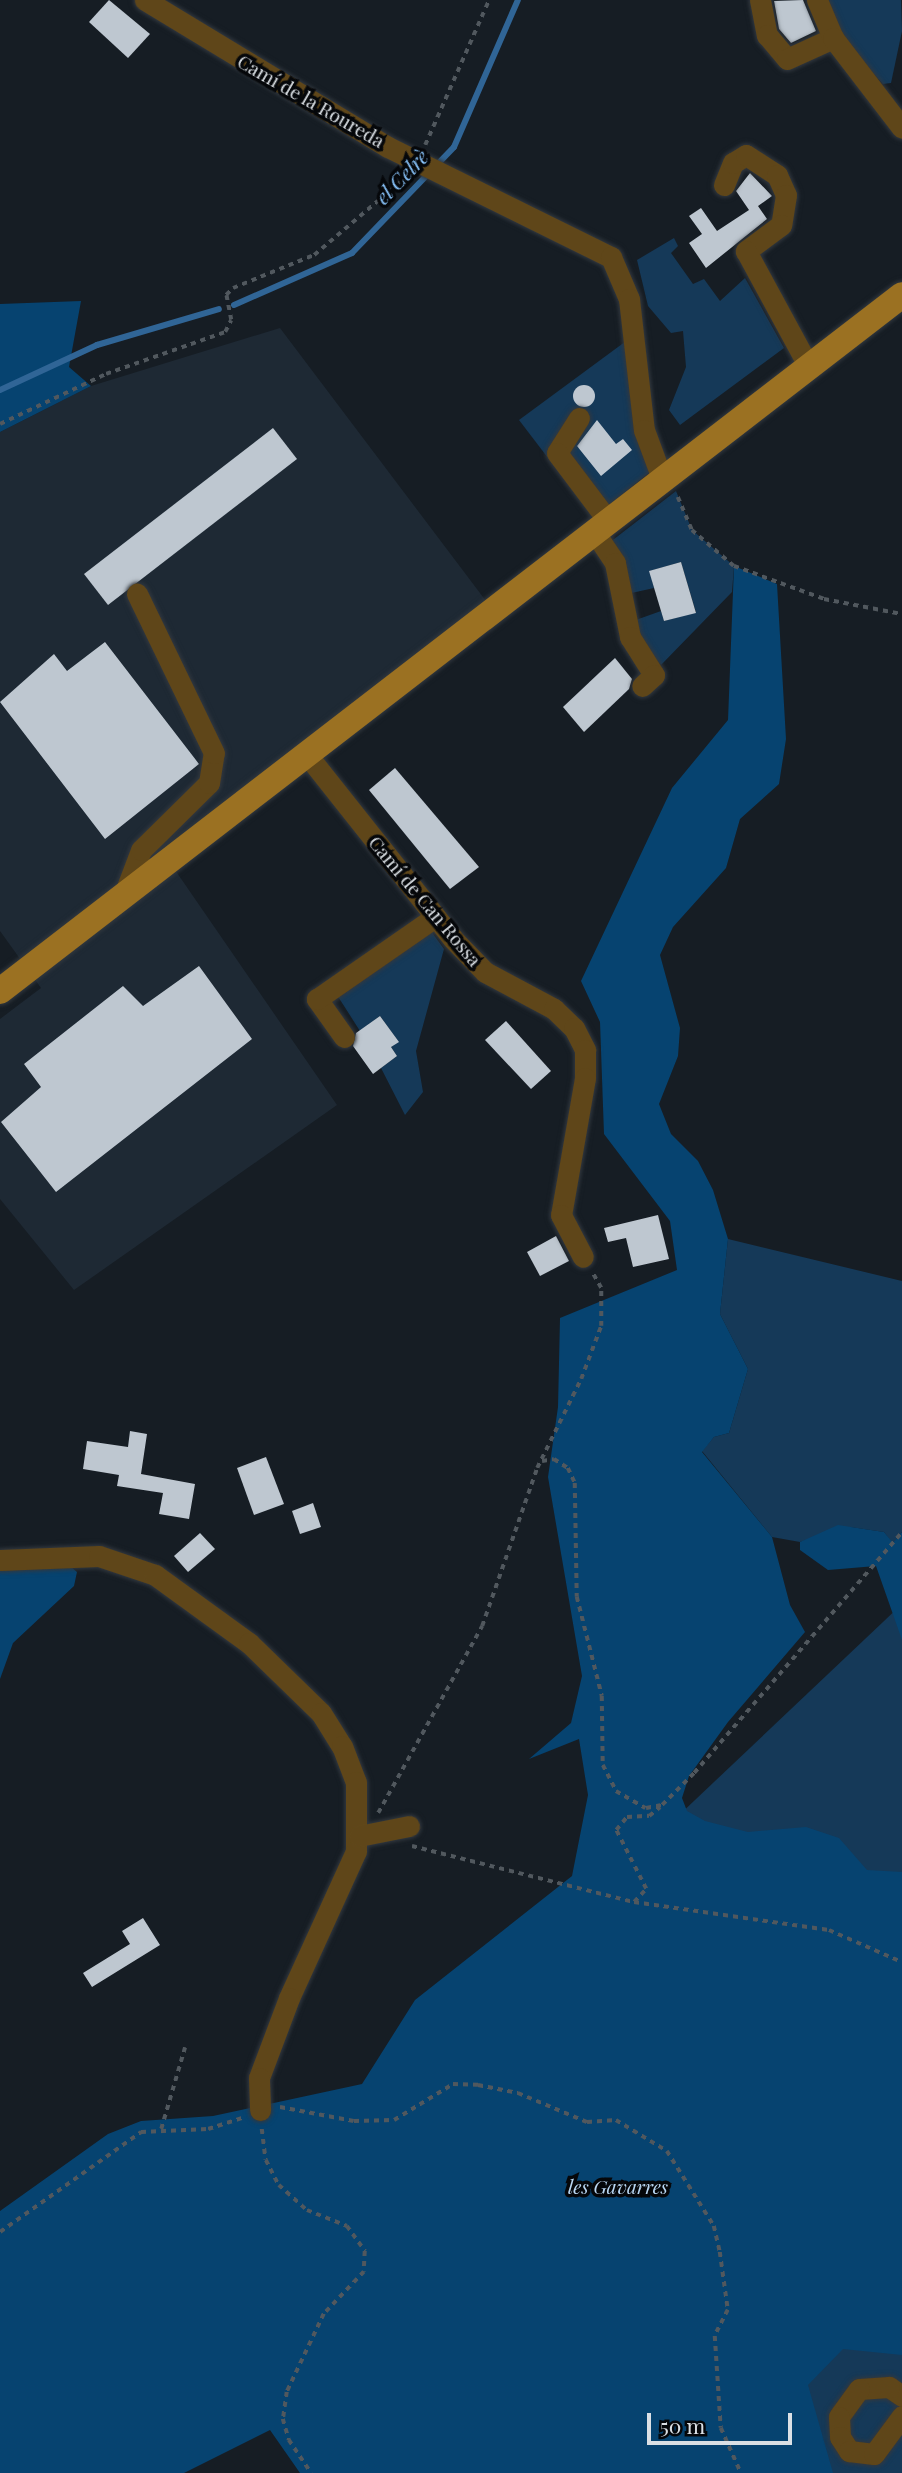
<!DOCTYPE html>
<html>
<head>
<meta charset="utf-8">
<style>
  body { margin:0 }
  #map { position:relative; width:902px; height:2473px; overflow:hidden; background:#161d24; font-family:"Playfair Display",serif }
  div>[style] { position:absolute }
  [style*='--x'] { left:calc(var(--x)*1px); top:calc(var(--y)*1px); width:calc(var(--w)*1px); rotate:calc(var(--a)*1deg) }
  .built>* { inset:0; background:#1e2934 }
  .green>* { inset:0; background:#153958 }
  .forest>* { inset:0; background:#064370 }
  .stream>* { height:6px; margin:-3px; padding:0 3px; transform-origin:3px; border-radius:3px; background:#306596 }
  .building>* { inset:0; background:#bec7d0 }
  .round { border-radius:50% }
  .path>* { height:3.5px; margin-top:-1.75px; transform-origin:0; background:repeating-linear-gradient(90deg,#51585e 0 5px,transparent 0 10px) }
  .roads { filter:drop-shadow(0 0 2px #32383f) drop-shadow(0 0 2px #32383f) }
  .minor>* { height:21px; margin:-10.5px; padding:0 10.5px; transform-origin:10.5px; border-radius:10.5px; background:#5f4619 }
  .major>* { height:26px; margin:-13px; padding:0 13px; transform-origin:13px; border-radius:13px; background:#9b7122 }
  span { translate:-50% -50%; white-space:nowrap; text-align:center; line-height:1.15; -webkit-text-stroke:7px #05070a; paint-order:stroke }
  .street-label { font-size:19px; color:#dbe0e5 }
  .park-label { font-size:19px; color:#bad8f4; font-style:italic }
  .water-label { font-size:21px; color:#89c4fc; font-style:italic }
  .scale { position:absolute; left:647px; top:2413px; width:145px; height:32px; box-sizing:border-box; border:4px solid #dbe0e5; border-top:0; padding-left:9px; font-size:21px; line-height:24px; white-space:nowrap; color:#dbe0e5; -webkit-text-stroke:5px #05070a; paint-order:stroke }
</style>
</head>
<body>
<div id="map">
  <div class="built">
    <i style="clip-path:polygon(280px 328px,486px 601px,162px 851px,337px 1105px,74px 1290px,0 1199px,0 1019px,41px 988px,0 931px,0 432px,91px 386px)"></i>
  </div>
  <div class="green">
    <i style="clip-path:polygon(826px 0,901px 0,902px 31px,891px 83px,883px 84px,834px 30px)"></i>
    <i style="clip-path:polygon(674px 238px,678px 246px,671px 253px,693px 284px,704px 279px,720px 301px,745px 278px,784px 348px,680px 425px,669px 410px,686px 367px,683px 331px,671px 333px,648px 306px,637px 260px)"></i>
    <i style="clip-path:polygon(637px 333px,656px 467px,608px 506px,561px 475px,519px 420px)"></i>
    <i style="clip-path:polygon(676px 491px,692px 530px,734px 566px,732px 592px,661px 665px,637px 637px,633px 621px,661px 611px,664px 621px,696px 612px,681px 562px,650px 571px,654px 588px,627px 594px,609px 543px)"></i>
    <i style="clip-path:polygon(431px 931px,444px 949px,416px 1051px,423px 1092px,405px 1115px,381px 1068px,397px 1056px,391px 1047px,398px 1041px,380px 1016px,360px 1031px,337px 995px)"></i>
    <i style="clip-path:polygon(728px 1239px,902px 1281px,902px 1532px,893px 1544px,884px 1532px,850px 1527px,800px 1542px,772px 1537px,702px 1451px,714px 1437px,729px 1433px,748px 1369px,720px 1314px)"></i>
    <i style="clip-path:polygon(902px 1604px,902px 2473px,774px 2473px,676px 1818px)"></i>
  </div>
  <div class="forest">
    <i style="clip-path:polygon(81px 301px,69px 367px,91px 386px,0 432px,0 304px)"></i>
    <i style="clip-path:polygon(734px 566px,777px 584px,786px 739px,779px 784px,740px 819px,726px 868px,673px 927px,660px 955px,680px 1028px,678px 1056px,659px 1104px,671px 1134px,698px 1161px,713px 1190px,728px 1239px,720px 1314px,748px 1369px,729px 1433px,714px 1437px,702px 1452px,772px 1537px,790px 1605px,805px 1632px,728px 1722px,689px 1776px,682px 1798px,687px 1811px,705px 1821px,748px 1832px,806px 1827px,839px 1838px,867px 1870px,902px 1872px,902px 2355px,843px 2349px,808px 2385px,833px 2473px,300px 2473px,270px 2430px,184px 2473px,0 2473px,0 2211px,108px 2134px,141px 2121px,213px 2116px,362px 2084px,415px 2000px,572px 1876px,588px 1795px,579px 1739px,529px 1759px,571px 1723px,582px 1676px,548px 1477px,558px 1407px,560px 1318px,677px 1270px,670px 1221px,604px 1134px,600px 1022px,581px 981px,672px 788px,728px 720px)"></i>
    <i style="clip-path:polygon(838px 1525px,884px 1532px,893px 1543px,902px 1532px,902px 1640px,876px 1566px,828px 1570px,800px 1550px,800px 1542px)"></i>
    <i style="clip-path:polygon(65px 1562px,77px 1572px,74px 1586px,13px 1643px,0 1679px,0 1565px)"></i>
  </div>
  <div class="stream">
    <i style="--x:234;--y:305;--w:129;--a:-23.8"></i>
    <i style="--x:352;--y:253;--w:147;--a:-46.1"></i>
    <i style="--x:454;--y:147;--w:160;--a:-66.5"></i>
    <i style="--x:0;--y:390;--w:107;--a:-24.9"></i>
    <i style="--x:97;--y:345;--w:127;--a:-16.4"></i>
  </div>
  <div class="building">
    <i style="clip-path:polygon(109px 0,150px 34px,128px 58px,89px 22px)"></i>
    <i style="clip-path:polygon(803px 0,816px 31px,791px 43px,779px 29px,774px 1px)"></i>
    <i style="clip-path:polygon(750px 173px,772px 196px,758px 206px,767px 219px,706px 268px,689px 243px,702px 234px,689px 216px,701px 208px,717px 231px,749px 210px,736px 191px)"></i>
    <i class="round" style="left:573px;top:385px;width:22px;height:22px"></i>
    <i style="clip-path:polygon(597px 420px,616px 444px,623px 439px,632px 450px,601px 476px,577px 446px)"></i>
    <i style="clip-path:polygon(273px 428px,297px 459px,108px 605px,84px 574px)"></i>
    <i style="clip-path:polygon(681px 562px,696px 613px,664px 621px,649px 571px)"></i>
    <i style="clip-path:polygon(105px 642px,199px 764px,105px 839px,0 702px,54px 654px,67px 671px)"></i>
    <i style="clip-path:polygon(615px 658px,632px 679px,629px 689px,584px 732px,563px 707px)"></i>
    <i style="clip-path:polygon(395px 768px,479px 867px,450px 889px,369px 790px)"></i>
    <i style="clip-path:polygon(199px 966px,252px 1039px,56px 1192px,1px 1122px,41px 1087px,24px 1064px,123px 986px,143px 1006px)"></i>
    <i style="clip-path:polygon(380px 1016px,399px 1042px,391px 1047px,397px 1056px,373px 1074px,353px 1046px,356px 1033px)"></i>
    <i style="clip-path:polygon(506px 1021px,551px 1071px,531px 1089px,485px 1040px)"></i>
    <i style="clip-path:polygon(658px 1215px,669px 1259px,633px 1267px,626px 1238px,608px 1242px,604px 1228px)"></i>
    <i style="clip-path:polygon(556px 1236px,569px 1261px,540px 1276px,527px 1252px)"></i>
    <i style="clip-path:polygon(130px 1431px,147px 1434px,141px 1474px,195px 1484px,189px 1519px,159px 1514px,163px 1493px,117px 1486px,119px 1475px,83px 1469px,87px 1441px,128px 1447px)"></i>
    <i style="clip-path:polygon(266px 1457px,284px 1504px,254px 1515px,237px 1468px)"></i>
    <i style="clip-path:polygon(313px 1503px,321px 1527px,300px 1534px,292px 1511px)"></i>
    <i style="clip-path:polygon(200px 1533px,215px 1549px,188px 1572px,174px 1556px)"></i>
    <i style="clip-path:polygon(143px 1918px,160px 1945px,92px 1987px,83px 1973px,130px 1944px,122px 1931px)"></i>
  </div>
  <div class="path">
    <i style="--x:425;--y:145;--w:158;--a:-66.2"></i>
    <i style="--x:0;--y:424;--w:117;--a:-25.3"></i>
    <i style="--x:106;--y:374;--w:126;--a:-19.4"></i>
    <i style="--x:225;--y:332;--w:13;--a:-63"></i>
    <i style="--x:231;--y:320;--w:25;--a:-101"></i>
    <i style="--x:226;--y:295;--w:10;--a:-45"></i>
    <i style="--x:233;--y:288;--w:87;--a:-22.2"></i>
    <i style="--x:314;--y:255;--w:122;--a:-40.3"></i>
    <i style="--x:678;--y:497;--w:36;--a:67"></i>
    <i style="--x:692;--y:530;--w:55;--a:40.6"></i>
    <i style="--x:734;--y:566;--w:96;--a:20.1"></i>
    <i style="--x:824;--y:599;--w:79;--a:10.9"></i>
    <i style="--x:542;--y:1461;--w:12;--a:-9"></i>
    <i style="--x:554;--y:1459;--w:17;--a:33"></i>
    <i style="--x:568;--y:1468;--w:17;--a:65"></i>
    <i style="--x:575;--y:1483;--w:114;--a:89"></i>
    <i style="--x:577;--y:1597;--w:102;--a:75.8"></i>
    <i style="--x:602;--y:1696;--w:69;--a:89.2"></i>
    <i style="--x:603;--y:1765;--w:29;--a:63"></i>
    <i style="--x:616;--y:1791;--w:34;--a:30"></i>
    <i style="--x:646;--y:1808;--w:16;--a:-11"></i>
    <i style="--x:662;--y:1805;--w:45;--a:-45"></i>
    <i style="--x:694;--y:1773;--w:318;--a:-49.2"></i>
    <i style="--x:378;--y:1813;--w:214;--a:-60.9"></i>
    <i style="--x:482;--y:1626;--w:167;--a:-70.8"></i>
    <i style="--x:537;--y:1468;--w:99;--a:-63.7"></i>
    <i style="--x:581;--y:1379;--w:57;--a:-69.3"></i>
    <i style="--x:601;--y:1326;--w:38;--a:-90"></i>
    <i style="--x:601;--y:1288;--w:16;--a:-120"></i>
    <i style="--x:412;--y:1846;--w:229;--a:14.2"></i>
    <i style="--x:634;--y:1902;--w:197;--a:8.2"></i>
    <i style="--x:829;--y:1930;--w:80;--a:23.7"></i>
    <i style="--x:634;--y:1902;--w:18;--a:-47"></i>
    <i style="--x:646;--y:1889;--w:66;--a:-117"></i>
    <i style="--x:616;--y:1830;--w:17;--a:-50"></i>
    <i style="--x:627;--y:1817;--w:22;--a:-3"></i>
    <i style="--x:649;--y:1816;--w:14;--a:-39"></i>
    <i style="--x:280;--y:2107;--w:75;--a:10.7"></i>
    <i style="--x:354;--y:2121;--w:40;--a:-1.4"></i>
    <i style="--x:394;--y:2120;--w:69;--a:-31.4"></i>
    <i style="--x:453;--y:2084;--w:25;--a:2"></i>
    <i style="--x:478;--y:2085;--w:41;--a:11.3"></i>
    <i style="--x:518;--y:2093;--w:75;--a:22.8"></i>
    <i style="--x:587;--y:2122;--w:29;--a:-4"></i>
    <i style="--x:616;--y:2120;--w:60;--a:31.3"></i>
    <i style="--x:667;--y:2151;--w:89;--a:57.9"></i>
    <i style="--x:714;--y:2226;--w:27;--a:77"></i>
    <i style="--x:720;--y:2252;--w:59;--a:82.1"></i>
    <i style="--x:728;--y:2310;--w:29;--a:117"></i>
    <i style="--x:715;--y:2336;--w:92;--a:86.3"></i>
    <i style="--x:721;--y:2428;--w:49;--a:66"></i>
    <i style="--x:161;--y:2129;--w:85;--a:-73.7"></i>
    <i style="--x:262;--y:2129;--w:31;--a:83"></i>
    <i style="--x:266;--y:2160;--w:28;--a:63"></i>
    <i style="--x:279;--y:2185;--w:38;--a:42"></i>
    <i style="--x:307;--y:2210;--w:43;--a:21.8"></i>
    <i style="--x:347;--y:2226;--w:31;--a:54"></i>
    <i style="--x:365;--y:2251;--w:21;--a:93"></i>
    <i style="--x:364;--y:2272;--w:58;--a:133.6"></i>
    <i style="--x:324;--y:2314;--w:86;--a:115.4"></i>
    <i style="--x:287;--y:2392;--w:27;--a:98"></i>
    <i style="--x:283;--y:2419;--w:22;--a:74"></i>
    <i style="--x:289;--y:2440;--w:40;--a:56"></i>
    <i style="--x:0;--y:2232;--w:173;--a:-35.3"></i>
    <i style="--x:141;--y:2132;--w:67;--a:-2.6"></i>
    <i style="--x:208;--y:2129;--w:36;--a:-18"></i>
  </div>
  <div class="roads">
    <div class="minor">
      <i style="--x:145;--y:0;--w:284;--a:31.2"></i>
      <i style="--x:388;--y:147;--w:249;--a:26.3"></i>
      <i style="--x:611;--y:257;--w:46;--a:66.8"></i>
      <i style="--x:629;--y:299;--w:132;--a:83.5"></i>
      <i style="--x:644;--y:430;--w:54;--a:69.6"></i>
      <i style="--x:760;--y:0;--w:36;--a:79"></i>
      <i style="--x:767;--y:35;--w:31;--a:50"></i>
      <i style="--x:787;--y:59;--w:51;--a:-24.5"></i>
      <i style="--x:817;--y:0;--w:41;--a:67.2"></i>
      <i style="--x:833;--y:38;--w:113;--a:52.5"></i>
      <i style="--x:724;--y:185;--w:24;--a:-68"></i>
      <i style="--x:733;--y:163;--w:15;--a:-32"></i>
      <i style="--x:746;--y:155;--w:37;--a:33"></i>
      <i style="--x:777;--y:175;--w:22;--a:66"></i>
      <i style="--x:786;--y:195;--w:30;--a:99"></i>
      <i style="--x:781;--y:225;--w:44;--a:143.4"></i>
      <i style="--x:746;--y:251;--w:132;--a:61.5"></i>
      <i style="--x:579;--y:418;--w:41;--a:122.2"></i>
      <i style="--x:557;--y:453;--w:86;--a:53"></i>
      <i style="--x:595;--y:533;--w:36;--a:56"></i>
      <i style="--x:615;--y:563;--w:76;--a:78.5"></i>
      <i style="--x:630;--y:637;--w:45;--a:57.7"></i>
      <i style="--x:654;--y:675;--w:16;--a:137"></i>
      <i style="--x:308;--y:756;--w:233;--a:51.6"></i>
      <i style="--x:453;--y:939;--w:46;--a:45.9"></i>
      <i style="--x:485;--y:972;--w:78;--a:28.2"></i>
      <i style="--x:554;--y:1009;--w:28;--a:44"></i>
      <i style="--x:574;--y:1028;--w:25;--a:63"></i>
      <i style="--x:585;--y:1050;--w:28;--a:90"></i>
      <i style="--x:585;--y:1078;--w:139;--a:99.9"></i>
      <i style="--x:561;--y:1215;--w:47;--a:62.4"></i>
      <i style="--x:124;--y:895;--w:48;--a:-69.3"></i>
      <i style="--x:141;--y:850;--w:95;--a:-44.6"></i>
      <i style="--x:209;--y:783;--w:30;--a:-81"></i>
      <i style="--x:214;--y:753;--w:177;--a:-115.8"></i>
      <i style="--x:344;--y:1037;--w:47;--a:-125.4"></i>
      <i style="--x:317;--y:999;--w:144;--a:-34.8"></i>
      <i style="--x:0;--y:1560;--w:99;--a:-2.3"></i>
      <i style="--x:99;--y:1556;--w:59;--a:18.7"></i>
      <i style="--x:155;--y:1575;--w:116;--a:35.9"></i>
      <i style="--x:249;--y:1643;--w:100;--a:44.2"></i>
      <i style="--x:321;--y:1713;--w:39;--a:58"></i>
      <i style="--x:342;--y:1746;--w:39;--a:69"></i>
      <i style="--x:356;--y:1782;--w:69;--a:90"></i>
      <i style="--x:356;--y:1851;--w:162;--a:114.5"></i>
      <i style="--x:289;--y:1998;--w:85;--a:110.6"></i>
      <i style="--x:259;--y:2078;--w:32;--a:88"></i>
      <i style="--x:359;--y:1836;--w:51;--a:-11.3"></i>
      <i style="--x:902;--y:2396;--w:16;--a:-145"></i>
      <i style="--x:889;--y:2387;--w:30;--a:176"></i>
      <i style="--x:859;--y:2389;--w:34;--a:126"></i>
      <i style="--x:839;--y:2417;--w:20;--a:87"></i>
      <i style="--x:840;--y:2437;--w:17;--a:57"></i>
      <i style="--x:849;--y:2451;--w:25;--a:7"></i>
      <i style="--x:874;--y:2454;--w:47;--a:-53.6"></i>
    </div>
    <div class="major">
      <i style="--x:0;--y:991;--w:1139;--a:-37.65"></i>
    </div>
  </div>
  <div class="street-label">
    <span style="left:311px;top:101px;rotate:30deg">Camí de la Roureda</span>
    <span style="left:425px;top:901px;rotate:50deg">Camí de Can Rossa</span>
  </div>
  <div class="park-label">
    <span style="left:618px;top:2187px">les Gavarres</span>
  </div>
  <div class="water-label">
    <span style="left:401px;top:176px;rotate:-46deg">el Celrè</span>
  </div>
  <div class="scale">50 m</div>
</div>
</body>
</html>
